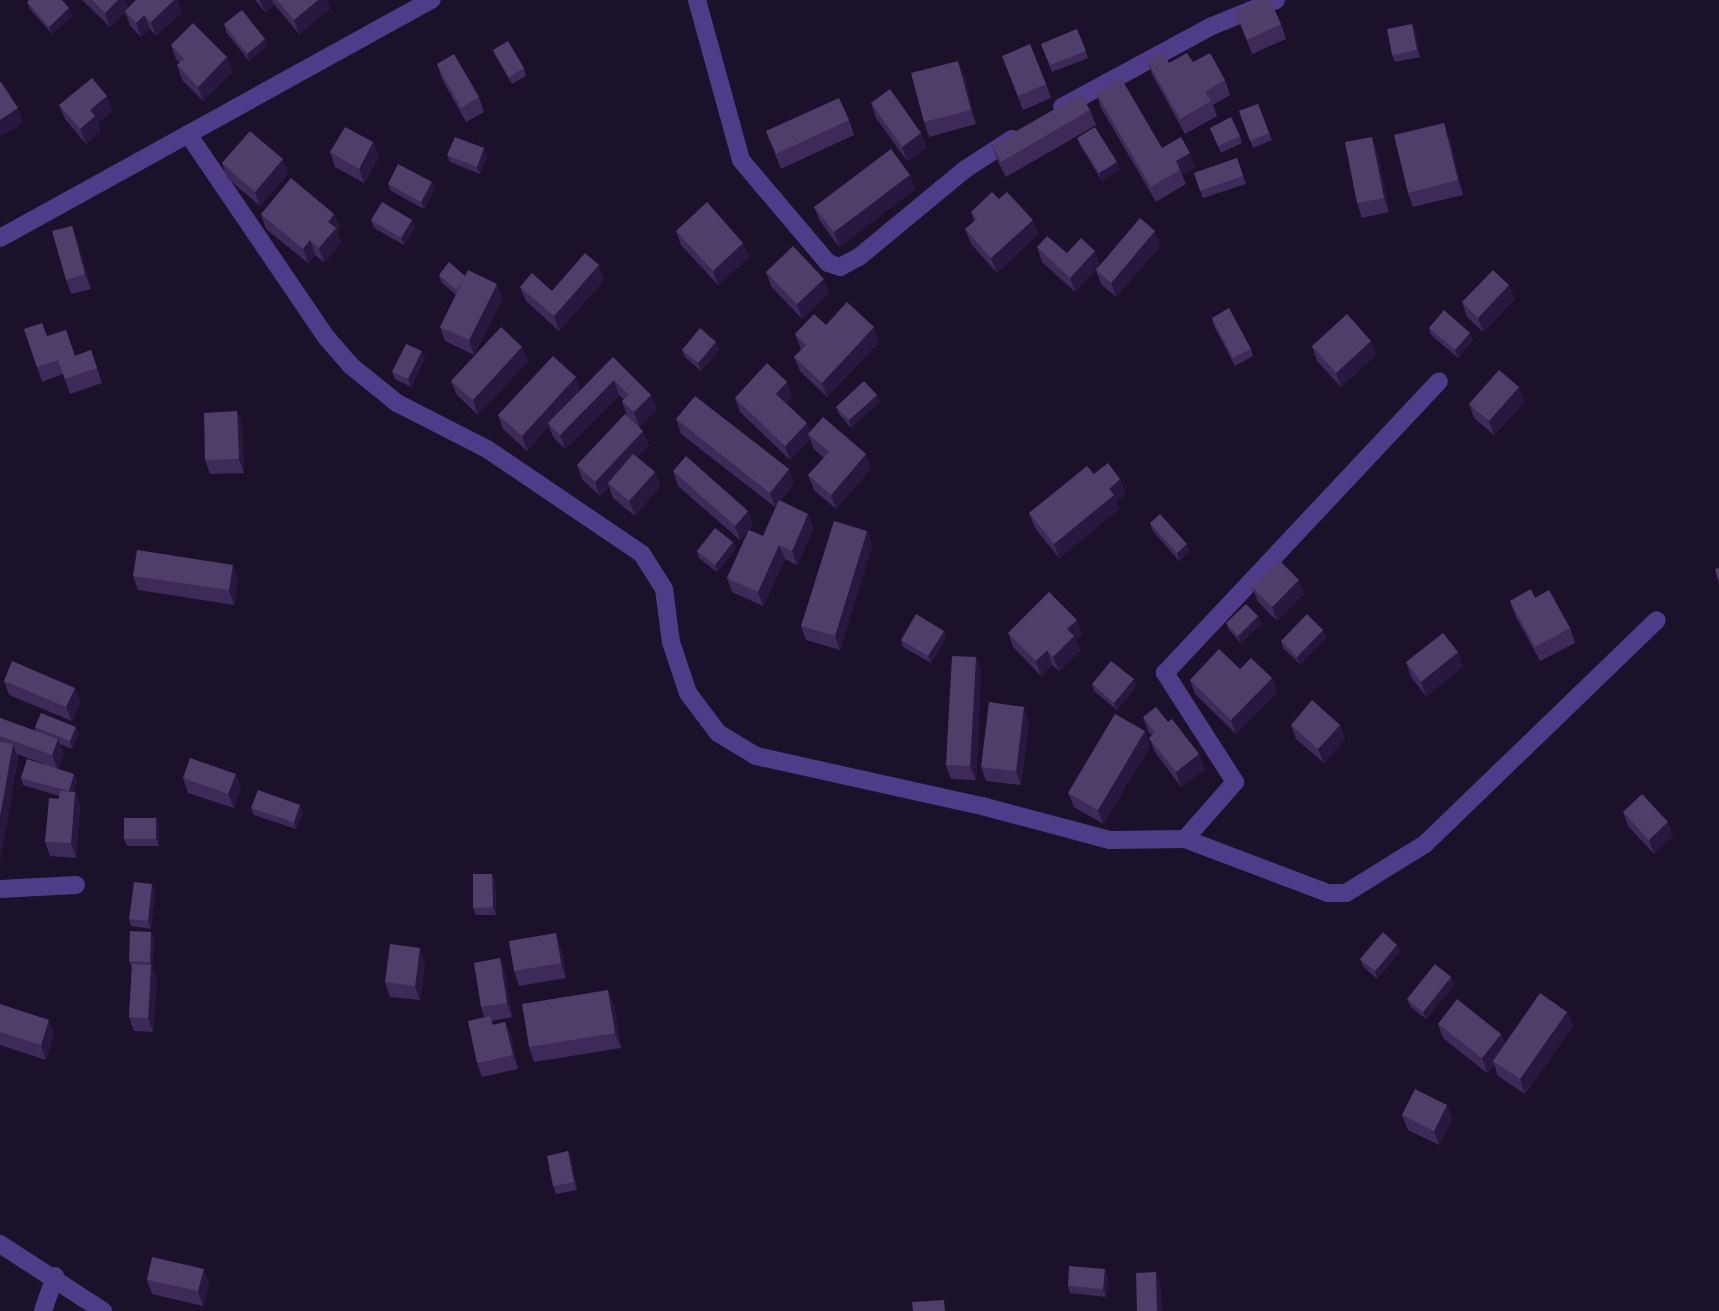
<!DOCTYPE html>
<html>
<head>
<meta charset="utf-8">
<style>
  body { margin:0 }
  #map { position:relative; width:1719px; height:1311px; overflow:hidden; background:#1b112b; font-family:Quicksand,sans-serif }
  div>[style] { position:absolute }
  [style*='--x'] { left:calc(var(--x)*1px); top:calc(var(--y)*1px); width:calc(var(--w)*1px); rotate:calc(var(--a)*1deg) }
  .minor>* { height:18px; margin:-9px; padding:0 9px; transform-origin:9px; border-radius:9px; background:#4f3c89 }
  .wall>* { inset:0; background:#3d2a59 }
  .shaded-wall>* { inset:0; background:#28183f }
  .building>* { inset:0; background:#4f3d6a }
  span { translate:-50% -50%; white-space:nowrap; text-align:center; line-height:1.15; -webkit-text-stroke:5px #1b112b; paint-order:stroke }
</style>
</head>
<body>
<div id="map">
  <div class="minor">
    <i style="--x:697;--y:0;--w:166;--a:74.6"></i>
    <i style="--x:741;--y:160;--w:135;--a:49.8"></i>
    <i style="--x:828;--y:263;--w:13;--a:18"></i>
    <i style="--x:840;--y:267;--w:21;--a:-28"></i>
    <i style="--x:859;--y:257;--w:136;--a:-39.6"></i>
    <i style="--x:964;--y:170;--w:57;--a:-32.9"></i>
    <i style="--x:1062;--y:107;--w:170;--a:-28.4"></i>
    <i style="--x:1212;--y:26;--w:69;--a:-22.1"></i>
    <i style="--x:188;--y:134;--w:245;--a:55.8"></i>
    <i style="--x:326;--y:337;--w:37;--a:49"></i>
    <i style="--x:350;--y:365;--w:60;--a:39"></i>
    <i style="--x:397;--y:403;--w:101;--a:27.1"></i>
    <i style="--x:487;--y:449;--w:187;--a:34.1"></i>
    <i style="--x:642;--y:554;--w:41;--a:57.8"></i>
    <i style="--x:664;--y:589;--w:53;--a:82.5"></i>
    <i style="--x:671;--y:642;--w:54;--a:71.6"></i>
    <i style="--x:688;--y:693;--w:50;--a:53.1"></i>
    <i style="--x:718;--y:733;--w:44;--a:31.2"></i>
    <i style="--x:756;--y:756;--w:231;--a:12.5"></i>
    <i style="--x:982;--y:806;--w:132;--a:14.9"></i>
    <i style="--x:1110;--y:840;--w:75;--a:-0.8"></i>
    <i style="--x:1185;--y:839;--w:76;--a:-48.7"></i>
    <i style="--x:1235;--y:782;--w:130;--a:-122.7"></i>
    <i style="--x:1165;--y:673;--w:400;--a:-46.8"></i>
    <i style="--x:0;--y:238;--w:493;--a:-28.9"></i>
    <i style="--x:1185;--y:839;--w:153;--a:20.7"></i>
    <i style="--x:1328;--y:893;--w:18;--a:0"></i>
    <i style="--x:1346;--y:893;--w:93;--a:-31.8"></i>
    <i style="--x:1425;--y:844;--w:322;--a:-44"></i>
    <i style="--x:0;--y:889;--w:76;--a:-3"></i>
    <i style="--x:0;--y:1244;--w:123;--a:33"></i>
    <i style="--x:43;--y:1311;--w:37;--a:-71"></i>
  </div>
  <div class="wall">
    <i style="clip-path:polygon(82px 0,125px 0,128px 8px,136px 0,177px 0,182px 12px,156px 36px,150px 29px,141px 37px,130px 26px,125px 12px,110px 27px)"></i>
    <i style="clip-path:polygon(255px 0,327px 0,330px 9px,299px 34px,274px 4px,265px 12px)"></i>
    <i style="clip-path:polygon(27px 2px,72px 15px,52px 34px,30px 9px)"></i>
    <i style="clip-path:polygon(1235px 11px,1281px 24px,1286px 39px,1252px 54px)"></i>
    <i style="clip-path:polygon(224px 24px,267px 46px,249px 61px,226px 32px)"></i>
    <i style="clip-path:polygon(1412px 24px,1415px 31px,1420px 57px,1395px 62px,1392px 55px)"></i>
    <i style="clip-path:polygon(1077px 29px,1088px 58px,1052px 72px,1041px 44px)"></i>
    <i style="clip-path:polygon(171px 45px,233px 72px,203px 101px,182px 80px,177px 65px,180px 63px,176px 59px)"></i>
    <i style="clip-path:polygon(493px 50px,524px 68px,526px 76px,512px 84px,496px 57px)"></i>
    <i style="clip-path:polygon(1002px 56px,1046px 84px,1051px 98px,1023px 110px)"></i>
    <i style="clip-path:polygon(1147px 61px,1169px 63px,1225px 80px,1230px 95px,1213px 105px,1217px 116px,1185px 134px,1153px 76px)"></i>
    <i style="clip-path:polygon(437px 64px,479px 97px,484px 112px,466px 122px,442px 79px)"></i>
    <i style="clip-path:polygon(964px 75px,976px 124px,929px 137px,924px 122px)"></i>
    <i style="clip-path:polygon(1096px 93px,1162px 148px,1195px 167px,1182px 175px,1186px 184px,1156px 202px,1101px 108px)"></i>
    <i style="clip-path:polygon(107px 96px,112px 111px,98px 123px,100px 131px,86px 144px,65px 119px,59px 105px)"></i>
    <i style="clip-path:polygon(871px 103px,921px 133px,926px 148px,907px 161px,876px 118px)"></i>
    <i style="clip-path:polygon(1258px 104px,1272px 140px,1253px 148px,1239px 111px)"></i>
    <i style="clip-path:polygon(1090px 110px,1096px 125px,1006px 177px,997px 160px,992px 145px)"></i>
    <i style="clip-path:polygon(849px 120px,854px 135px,781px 169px,766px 131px)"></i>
    <i style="clip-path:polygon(1210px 128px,1240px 136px,1242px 143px,1221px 153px)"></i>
    <i style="clip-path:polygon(1449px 137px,1463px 195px,1413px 207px,1408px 193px)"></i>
    <i style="clip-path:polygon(1077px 138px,1120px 169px,1102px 181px,1080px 145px)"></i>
    <i style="clip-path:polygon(373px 142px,379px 157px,364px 183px,335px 167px,330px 152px)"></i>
    <i style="clip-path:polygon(1377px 152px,1389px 212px,1362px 218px,1357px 203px)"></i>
    <i style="clip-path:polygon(447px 155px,487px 156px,480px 174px,450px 162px)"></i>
    <i style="clip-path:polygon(1237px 158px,1246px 184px,1203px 198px,1194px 173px)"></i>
    <i style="clip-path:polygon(222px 163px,288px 174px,260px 206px,227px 178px)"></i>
    <i style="clip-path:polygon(388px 184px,435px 189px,424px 209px,391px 191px)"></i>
    <i style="clip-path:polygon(915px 189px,839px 247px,820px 221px,814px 207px)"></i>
    <i style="clip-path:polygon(999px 199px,1038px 234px,997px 273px,971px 244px,965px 229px,974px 221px,971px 212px)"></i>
    <i style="clip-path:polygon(261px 214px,334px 214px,340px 228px,337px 232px,341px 243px,324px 262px,315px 255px,308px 263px,266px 229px)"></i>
    <i style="clip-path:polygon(371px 220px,415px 227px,404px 245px,374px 228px)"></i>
    <i style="clip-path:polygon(72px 226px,77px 240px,91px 289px,71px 294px,66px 280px)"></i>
    <i style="clip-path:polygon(676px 231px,743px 243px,749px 257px,718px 285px,681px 245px)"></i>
    <i style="clip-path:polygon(1160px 246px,1116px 297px,1101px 284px,1096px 270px,1100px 265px,1075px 292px,1042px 262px,1037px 247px,1100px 265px)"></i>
    <i style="clip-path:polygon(766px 272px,829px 293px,802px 319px,771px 286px)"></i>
    <i style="clip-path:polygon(439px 275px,465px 276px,502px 299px,474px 355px,445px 341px,440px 327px,456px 295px,441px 282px)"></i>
    <i style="clip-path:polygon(604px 280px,559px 331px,526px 301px,520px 287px,552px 291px)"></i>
    <i style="clip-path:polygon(1515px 299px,1483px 332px,1467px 317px,1462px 302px)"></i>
    <i style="clip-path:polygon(1212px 318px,1251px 349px,1253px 356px,1235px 366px,1214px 326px)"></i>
    <i style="clip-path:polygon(826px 325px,879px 342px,827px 397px,800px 371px,794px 357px,801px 350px,795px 334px)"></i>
    <i style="clip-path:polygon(1429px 328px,1473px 340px,1458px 358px,1431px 335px)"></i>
    <i style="clip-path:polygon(24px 329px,47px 336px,75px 356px,91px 350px,102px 383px,70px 394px,63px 374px,42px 382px)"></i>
    <i style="clip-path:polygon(1312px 346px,1376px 355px,1341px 387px,1317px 361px)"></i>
    <i style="clip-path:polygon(719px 349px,701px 371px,685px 357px,682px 350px)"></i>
    <i style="clip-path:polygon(613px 357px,657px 409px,639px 427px,649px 445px,637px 457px,655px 472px,660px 487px,635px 516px,613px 498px,609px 487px,600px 496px,582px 479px,577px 465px,627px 416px,622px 401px,624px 399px,619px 395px,565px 449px,553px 437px,549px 426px,527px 451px,503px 429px,498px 415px,581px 390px)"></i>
    <i style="clip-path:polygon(425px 358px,411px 387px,395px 379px,392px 372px)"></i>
    <i style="clip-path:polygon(528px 361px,478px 415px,457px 395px,451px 381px)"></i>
    <i style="clip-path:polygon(1519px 387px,1524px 402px,1494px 435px,1474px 418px,1469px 404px)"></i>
    <i style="clip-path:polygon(877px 395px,880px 402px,851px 428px,839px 414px,836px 407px)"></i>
    <i style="clip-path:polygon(792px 397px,786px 403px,810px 432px,871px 468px,836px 509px,814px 490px,808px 475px,824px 458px,814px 449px,810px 439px,790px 460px,740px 412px,735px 398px)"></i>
    <i style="clip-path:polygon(237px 411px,242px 426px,244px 473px,210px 474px,205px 460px)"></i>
    <i style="clip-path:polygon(676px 419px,794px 483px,780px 501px,814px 528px,797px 565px,785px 559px,763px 606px,732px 592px,727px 578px,748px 531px,740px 540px,678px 486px,673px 471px,753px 526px,749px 530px,763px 536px,777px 505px,775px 507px,681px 434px)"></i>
    <i style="clip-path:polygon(1094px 474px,1120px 479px,1126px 494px,1116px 501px,1119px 509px,1059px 558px,1035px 528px,1029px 513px)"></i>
    <i style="clip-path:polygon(1150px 523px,1189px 552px,1179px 561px,1153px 531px)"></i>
    <i style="clip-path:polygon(867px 531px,872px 546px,840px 650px,806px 640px,801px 626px)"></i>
    <i style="clip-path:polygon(733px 542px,735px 549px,717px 572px,699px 558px,697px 551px)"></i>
    <i style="clip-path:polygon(133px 576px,238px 579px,234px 605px,138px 590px)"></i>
    <i style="clip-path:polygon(1252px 587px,1304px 594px,1277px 621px,1258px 602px)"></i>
    <i style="clip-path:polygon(1535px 598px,1570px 628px,1575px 643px,1540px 661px,1515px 615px,1510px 601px)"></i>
    <i style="clip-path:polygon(1258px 616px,1261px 624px,1241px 643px,1229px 630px,1226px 623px)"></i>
    <i style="clip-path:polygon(1323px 630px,1326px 638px,1300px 664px,1283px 648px,1281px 641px)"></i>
    <i style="clip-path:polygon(944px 631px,946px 638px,931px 663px,903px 647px,901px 640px)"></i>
    <i style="clip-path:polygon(1008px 633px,1082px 634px,1076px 640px,1080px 651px,1059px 671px,1052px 665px,1041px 676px,1013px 647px)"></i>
    <i style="clip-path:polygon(1458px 652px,1463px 667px,1426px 696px,1411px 677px,1406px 662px)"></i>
    <i style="clip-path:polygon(976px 657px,981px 671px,976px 780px,951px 779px,946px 765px)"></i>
    <i style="clip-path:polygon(1240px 669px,1272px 678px,1277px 692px,1236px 734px,1195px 694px,1190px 680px)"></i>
    <i style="clip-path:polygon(4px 681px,75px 688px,80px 702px,72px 721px,9px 695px)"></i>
    <i style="clip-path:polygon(1092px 684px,1136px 686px,1117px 710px,1094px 691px)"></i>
    <i style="clip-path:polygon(1143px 717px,1205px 769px,1181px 787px,1155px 752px,1149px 738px,1152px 736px,1148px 731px)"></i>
    <i style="clip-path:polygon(0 718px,36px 731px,35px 727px,79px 734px,72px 749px,60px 744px,64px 754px,58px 769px,77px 781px,73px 792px,75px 792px,80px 806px,76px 858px,50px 856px,45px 842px,59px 796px,23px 785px,21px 778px,44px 764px,17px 754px,18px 758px,0 860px)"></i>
    <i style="clip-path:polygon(1029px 721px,1021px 785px,986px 781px,981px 767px)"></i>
    <i style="clip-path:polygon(1291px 725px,1340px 725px,1345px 739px,1324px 763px,1296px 739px)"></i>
    <i style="clip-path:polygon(1150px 746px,1103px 824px,1074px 807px,1068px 793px)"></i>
    <i style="clip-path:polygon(183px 778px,241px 788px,234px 808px,188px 793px)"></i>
    <i style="clip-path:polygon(251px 808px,303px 812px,296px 829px,254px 815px)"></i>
    <i style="clip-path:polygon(1623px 812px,1673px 836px,1654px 854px,1628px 826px)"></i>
    <i style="clip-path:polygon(156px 818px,159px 825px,159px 846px,127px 846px,124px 839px)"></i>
    <i style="clip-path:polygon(492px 874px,495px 881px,496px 915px,476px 915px,473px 908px)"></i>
    <i style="clip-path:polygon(155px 891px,151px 929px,131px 926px,129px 919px)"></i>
    <i style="clip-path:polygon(151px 932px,154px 939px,152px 968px,157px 979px,153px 1032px,134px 1031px,129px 1017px,132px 968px,129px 961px)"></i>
    <i style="clip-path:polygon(561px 948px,566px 978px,519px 986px,514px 971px)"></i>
    <i style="clip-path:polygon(1400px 952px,1377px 979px,1363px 966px,1360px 959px)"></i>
    <i style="clip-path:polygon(500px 958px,505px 973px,512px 1017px,492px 1021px,493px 1025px,505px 1022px,511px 1036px,518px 1069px,482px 1077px,477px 1063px,484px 1017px,481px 1007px)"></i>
    <i style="clip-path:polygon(425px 963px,420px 1000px,390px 997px,385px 982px)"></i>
    <i style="clip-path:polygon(1451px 977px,1454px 985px,1426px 1019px,1410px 1006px,1407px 999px)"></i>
    <i style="clip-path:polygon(0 1004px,54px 1035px,46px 1060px,0 1045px)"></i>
    <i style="clip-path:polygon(614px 1005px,621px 1048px,534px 1062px,529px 1047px)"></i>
    <i style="clip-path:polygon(1567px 1012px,1573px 1026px,1525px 1094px,1498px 1076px,1494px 1064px,1487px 1073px,1443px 1038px,1438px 1024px,1501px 1034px,1505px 1044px)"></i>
    <i style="clip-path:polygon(1447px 1105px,1452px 1119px,1439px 1145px,1408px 1130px,1402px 1115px)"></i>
    <i style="clip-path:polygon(568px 1151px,571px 1159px,577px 1190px,556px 1194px,553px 1186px)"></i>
    <i style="clip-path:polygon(1108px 1277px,1106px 1297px,1070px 1293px,1068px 1286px)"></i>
    <i style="clip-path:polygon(147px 1280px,209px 1283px,203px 1306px,152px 1294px)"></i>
  </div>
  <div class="shaded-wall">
    <i style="clip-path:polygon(118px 0,125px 0,129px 9px,110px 27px,105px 13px)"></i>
    <i style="clip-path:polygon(174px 0,177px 0,182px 12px,156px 36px,151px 22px)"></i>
    <i style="clip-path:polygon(260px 0,272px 0,274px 4px,265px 12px)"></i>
    <i style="clip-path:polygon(318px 0,327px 0,330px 9px,299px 34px,294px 20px)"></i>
    <i style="clip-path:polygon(69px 8px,72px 15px,52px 34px,49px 27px)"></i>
    <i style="clip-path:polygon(144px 15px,150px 29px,141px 37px,136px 23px)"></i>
    <i style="clip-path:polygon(1412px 24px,1415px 31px,1420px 57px,1417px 50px)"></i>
    <i style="clip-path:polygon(265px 39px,267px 46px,249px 61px,247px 54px)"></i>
    <i style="clip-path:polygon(227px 57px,233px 72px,203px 101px,198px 87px)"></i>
    <i style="clip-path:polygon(958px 61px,964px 75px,976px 124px,971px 110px)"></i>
    <i style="clip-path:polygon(107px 96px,112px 111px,98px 123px,100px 131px,86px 144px,80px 129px,90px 110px)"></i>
    <i style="clip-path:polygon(18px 108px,23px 123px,0 137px,0 120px)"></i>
    <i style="clip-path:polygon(1444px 123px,1449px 137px,1463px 195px,1458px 180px)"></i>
    <i style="clip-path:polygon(921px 133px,926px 148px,907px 161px,902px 147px)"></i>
    <i style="clip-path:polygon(1372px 137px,1377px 152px,1389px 212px,1384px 198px)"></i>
    <i style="clip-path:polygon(373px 142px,379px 157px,364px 183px,359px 169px)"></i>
    <i style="clip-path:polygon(484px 148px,487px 156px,480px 174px,477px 167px)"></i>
    <i style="clip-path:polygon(1190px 153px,1195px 167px,1182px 175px,1176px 161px)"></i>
    <i style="clip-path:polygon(283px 159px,288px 174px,260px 206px,255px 192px)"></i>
    <i style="clip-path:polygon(1117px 162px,1120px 169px,1102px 181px,1099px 173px)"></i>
    <i style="clip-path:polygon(910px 175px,915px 189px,839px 247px,834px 232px)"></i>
    <i style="clip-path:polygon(432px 182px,435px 189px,424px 209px,421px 202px)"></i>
    <i style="clip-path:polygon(334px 214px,340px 228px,337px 232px,341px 243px,324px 262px,319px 248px,328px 222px)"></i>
    <i style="clip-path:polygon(412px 220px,415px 227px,404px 245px,401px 238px)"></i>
    <i style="clip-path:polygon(1033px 220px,1038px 234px,997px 273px,991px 258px)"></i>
    <i style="clip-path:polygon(72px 226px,77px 240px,91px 289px,85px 274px)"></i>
    <i style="clip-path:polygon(1155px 231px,1160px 246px,1116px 297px,1111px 283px)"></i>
    <i style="clip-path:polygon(310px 240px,315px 255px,308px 263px,303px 249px)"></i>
    <i style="clip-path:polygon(743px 243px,749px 257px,718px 285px,713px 271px)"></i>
    <i style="clip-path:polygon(1095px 251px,1100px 265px,1075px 292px,1070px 278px)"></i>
    <i style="clip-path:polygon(599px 265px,604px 280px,559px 331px,554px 316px)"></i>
    <i style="clip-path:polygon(824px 279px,829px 293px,802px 319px,797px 304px)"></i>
    <i style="clip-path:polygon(497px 284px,502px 299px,474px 355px,469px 340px)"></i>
    <i style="clip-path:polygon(1509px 285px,1515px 299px,1483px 332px,1478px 318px)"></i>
    <i style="clip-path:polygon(874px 327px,879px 342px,827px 397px,822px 383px)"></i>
    <i style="clip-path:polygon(1470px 333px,1473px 340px,1458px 358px,1455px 350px)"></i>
    <i style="clip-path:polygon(1371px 341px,1376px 355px,1341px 387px,1336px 373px)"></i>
    <i style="clip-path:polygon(716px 342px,719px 349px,701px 371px,698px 363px)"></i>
    <i style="clip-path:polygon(522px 347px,528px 361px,478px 415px,473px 400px)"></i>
    <i style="clip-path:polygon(422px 351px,425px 358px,411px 387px,408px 379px)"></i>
    <i style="clip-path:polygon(576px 377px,581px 391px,548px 423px,549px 426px,527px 451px,522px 436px)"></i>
    <i style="clip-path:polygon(614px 380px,619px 395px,565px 449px,560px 435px)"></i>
    <i style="clip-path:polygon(787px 382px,792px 397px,781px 408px,776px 394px)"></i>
    <i style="clip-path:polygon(1519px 387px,1524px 402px,1494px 435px,1489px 421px)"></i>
    <i style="clip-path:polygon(651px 395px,657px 409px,639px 427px,634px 412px)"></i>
    <i style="clip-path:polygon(877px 395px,880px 402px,851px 428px,849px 420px)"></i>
    <i style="clip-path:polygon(237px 411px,242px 426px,244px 473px,239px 459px)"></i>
    <i style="clip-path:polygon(807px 423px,812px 437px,808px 434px,810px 439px,790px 460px,785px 446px)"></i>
    <i style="clip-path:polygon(643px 431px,649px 445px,610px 485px,608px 483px,609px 487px,600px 496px,595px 482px)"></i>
    <i style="clip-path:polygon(866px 454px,871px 468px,836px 509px,831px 495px)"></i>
    <i style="clip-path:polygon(789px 469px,794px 483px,775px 507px,770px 493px)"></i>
    <i style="clip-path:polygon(655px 472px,660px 487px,635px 516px,629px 501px)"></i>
    <i style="clip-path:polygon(1120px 479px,1126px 494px,1116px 501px,1119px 509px,1059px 558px,1054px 544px,1109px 489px)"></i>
    <i style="clip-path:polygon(748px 511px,753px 526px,740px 540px,735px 526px)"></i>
    <i style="clip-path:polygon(808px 514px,814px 528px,797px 565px,792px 551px)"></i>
    <i style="clip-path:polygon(867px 531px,872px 546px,840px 650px,835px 636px)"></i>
    <i style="clip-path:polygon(733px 542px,735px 549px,717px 572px,715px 565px)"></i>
    <i style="clip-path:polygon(1187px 544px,1189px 552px,1179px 561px,1177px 553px)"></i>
    <i style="clip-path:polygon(779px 545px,785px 559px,763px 606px,758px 592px)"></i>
    <i style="clip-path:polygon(233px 565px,238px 579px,234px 605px,229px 590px)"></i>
    <i style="clip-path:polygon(1299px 580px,1304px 594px,1277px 621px,1272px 607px)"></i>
    <i style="clip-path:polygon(1258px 616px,1261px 624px,1241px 643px,1238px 636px)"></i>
    <i style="clip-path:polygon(1077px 620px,1082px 634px,1076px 640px,1080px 651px,1059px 671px,1053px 657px,1067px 629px)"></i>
    <i style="clip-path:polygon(1323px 630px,1326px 638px,1300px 664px,1297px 657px)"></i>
    <i style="clip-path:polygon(944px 631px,946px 638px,931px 663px,928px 656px)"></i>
    <i style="clip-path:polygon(1047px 650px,1052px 665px,1041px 676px,1036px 661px)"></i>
    <i style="clip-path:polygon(1458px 652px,1463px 667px,1426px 696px,1421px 682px)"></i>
    <i style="clip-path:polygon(976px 657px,981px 671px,976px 780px,970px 766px)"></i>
    <i style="clip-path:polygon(1272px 678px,1277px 692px,1236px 734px,1231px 720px)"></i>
    <i style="clip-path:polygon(1134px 679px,1136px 686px,1117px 710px,1114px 703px)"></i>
    <i style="clip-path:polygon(75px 688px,80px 702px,72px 721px,66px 707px)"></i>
    <i style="clip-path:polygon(1024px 707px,1029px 721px,1021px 785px,1016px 771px)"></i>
    <i style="clip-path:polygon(1340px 725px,1345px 739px,1324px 763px,1318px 749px)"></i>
    <i style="clip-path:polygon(76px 727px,79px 734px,72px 749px,70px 741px)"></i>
    <i style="clip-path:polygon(1145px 731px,1150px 746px,1103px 824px,1098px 810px)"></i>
    <i style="clip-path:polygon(58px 739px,64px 754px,58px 770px,52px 755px)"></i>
    <i style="clip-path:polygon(13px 744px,18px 758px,0 860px,0 816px)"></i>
    <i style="clip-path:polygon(1199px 754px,1205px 769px,1181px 787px,1176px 772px)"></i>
    <i style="clip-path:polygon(74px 774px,77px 781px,71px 800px,68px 792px)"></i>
    <i style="clip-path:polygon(236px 774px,241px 788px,234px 808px,228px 794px)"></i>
    <i style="clip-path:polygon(75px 792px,80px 806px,76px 858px,71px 843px)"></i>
    <i style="clip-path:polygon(300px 805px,303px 812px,296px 829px,294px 822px)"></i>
    <i style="clip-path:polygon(156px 818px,159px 825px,159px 846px,156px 839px)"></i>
    <i style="clip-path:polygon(1668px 822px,1673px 836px,1654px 854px,1649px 840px)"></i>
    <i style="clip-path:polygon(492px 874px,495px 881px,496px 915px,493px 907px)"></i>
    <i style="clip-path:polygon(152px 884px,155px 891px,151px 929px,148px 921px)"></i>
    <i style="clip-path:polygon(151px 932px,154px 939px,152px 968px,157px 979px,153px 1032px,148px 1018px,151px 966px,150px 962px)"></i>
    <i style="clip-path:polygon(556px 933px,561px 948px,566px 978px,561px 963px)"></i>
    <i style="clip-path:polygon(1397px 945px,1400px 952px,1377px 979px,1375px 971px)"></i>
    <i style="clip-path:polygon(420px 948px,425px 963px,420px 1000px,415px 986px)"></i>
    <i style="clip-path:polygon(500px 958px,505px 973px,512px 1017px,507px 1003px)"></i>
    <i style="clip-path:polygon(1451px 977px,1454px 985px,1426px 1019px,1423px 1012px)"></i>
    <i style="clip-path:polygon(608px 990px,614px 1005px,621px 1048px,615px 1033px)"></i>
    <i style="clip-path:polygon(1567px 1012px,1573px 1026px,1525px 1094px,1520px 1079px)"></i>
    <i style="clip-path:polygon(49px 1020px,54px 1035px,46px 1060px,41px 1045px)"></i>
    <i style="clip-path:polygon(505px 1022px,511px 1036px,518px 1069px,513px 1055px)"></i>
    <i style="clip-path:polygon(1501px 1034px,1507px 1048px,1493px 1061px,1494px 1064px,1487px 1073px,1482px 1058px)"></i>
    <i style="clip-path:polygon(1447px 1105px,1452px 1119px,1439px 1145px,1434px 1131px)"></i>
    <i style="clip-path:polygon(568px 1151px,571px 1159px,577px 1190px,574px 1182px)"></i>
    <i style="clip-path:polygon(204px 1269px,209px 1283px,203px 1306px,198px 1291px)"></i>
    <i style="clip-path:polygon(1105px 1269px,1108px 1277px,1106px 1297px,1103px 1289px)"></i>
    <i style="clip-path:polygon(1156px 1272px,1161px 1286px,1162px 1311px,1157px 1311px)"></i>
  </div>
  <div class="building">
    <i style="clip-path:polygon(29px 0,62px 0,69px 8px,49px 27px,27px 2px)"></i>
    <i style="clip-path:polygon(92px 0,118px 0,105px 13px)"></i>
    <i style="clip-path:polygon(136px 0,174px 0,151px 22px,144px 15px,136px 23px,125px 11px)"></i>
    <i style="clip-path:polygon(277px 0,318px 0,294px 20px)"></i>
    <i style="clip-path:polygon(1260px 0,1270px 0,1281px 24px,1247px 40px,1235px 11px)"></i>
    <i style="clip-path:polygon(242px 10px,265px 39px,247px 54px,224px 24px)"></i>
    <i style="clip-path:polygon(193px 23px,227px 57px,198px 87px,177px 65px,184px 59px,171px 45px)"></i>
    <i style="clip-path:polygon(1412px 24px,1417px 50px,1392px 55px,1387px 29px)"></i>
    <i style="clip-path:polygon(1077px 29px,1086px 51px,1050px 65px,1041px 44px)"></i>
    <i style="clip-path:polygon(508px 41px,524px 68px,509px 77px,493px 50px)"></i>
    <i style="clip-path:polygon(1030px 44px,1046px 84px,1018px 96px,1002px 56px)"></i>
    <i style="clip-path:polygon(1163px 53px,1169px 63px,1187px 53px,1193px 62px,1210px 53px,1225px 80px,1205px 92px,1211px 101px,1180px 119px,1147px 61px)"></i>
    <i style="clip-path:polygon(454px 54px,479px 97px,461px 108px,437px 64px)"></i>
    <i style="clip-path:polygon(958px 61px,971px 110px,924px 122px,911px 73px)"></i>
    <i style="clip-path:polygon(92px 78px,107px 96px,90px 110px,95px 116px,80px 129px,59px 105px)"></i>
    <i style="clip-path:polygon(1121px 78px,1162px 148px,1181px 137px,1190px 153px,1176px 161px,1180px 170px,1151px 187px,1096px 93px)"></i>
    <i style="clip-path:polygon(1px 82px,18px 108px,0 120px,0 83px)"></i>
    <i style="clip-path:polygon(890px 89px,921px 133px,902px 147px,871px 103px)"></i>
    <i style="clip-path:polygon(1081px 94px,1090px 110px,1001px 162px,992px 145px)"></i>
    <i style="clip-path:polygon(839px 98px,849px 120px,776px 154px,766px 131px)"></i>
    <i style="clip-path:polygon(1258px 104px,1269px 133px,1250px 141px,1239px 111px)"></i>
    <i style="clip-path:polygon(1231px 117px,1240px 136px,1218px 146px,1210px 128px)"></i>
    <i style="clip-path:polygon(1444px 123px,1458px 180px,1408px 193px,1394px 135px)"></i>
    <i style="clip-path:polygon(345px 127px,373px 142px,359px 169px,330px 152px)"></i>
    <i style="clip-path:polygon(1095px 127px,1117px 162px,1099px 173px,1077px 138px)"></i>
    <i style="clip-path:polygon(250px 131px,283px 159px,255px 192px,222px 163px)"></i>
    <i style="clip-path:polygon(455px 137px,484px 148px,477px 167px,447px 155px)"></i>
    <i style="clip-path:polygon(1372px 137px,1384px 198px,1357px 203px,1345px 142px)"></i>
    <i style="clip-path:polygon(891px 149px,910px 175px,834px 232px,814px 207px)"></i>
    <i style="clip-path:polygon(1237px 158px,1243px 176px,1200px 191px,1194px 173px)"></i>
    <i style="clip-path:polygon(398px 164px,432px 182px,421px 202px,388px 184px)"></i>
    <i style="clip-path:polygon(291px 178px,334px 214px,328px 222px,336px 228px,319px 248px,310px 240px,303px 249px,261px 214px)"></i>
    <i style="clip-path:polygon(992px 192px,999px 199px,1007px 192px,1033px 220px,991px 258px,965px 229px,977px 219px,971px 212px)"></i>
    <i style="clip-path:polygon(382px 202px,412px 220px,401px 238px,371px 220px)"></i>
    <i style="clip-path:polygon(707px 202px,743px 243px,713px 271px,676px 231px)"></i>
    <i style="clip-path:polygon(1140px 218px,1155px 231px,1111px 283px,1096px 270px)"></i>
    <i style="clip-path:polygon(72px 226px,85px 274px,66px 280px,52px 231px)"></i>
    <i style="clip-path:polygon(1047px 236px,1067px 253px,1081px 238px,1095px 251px,1070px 278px,1037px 247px)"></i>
    <i style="clip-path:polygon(793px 246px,824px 279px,797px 304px,766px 272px)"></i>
    <i style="clip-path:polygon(585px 253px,599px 265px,554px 316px,520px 287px,532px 273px,552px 291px)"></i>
    <i style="clip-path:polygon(449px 262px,465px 276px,462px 282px,456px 290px,439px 275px)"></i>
    <i style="clip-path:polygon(468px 270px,497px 284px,469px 340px,440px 327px)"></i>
    <i style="clip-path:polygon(1493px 270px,1509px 285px,1478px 318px,1462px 302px)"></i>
    <i style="clip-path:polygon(847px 302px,874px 327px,822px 383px,794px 357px,806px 345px,795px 334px,814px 314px,826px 325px)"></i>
    <i style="clip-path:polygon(1229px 308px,1251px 349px,1233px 358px,1212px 318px)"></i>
    <i style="clip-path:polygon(1444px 310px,1470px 333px,1455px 350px,1429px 328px)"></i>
    <i style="clip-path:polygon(1347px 314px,1371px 341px,1336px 373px,1312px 346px)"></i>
    <i style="clip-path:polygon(42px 323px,47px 336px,66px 330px,75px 356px,91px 350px,97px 368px,65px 379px,58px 360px,37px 367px,24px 329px)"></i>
    <i style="clip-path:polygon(501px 327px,522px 347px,473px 400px,451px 381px)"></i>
    <i style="clip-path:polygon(700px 328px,716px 342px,698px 363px,682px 350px)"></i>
    <i style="clip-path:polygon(406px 344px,422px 351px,408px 379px,392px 372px)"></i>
    <i style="clip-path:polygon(553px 356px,576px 377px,522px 436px,498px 415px)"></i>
    <i style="clip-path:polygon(613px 357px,651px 395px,634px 412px,622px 401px,629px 395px,614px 380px,560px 435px,548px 423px)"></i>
    <i style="clip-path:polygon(767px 363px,787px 382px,776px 394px,807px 423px,785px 446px,735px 398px)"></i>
    <i style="clip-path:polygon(1499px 370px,1519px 387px,1489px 421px,1469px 404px)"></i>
    <i style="clip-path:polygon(864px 381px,877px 395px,849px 420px,836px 407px)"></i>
    <i style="clip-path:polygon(695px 396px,789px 469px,770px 493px,676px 419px)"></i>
    <i style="clip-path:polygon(237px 411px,239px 459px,205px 460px,204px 413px)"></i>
    <i style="clip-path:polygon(625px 414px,643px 431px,595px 482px,577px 465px)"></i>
    <i style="clip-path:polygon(823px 417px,866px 454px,831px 495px,808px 475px,829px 452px,808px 434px)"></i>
    <i style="clip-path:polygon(633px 454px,655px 472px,629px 501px,608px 483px)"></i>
    <i style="clip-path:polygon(686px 456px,748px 511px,735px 526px,673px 471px)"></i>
    <i style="clip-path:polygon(1108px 463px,1120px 479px,1109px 489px,1114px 495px,1054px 544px,1029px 513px,1087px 466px,1094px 474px)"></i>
    <i style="clip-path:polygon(779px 500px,808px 514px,792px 551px,779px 545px,758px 592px,727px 578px,749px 530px,763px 536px)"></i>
    <i style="clip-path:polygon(1160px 514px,1187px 544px,1177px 553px,1150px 523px)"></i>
    <i style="clip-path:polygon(834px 521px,867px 531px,835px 636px,801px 626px)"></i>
    <i style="clip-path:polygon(715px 528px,733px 542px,715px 565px,697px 551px)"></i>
    <i style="clip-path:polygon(137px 550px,233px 565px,229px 590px,133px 576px)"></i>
    <i style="clip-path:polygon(1280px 561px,1299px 580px,1272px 607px,1252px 587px)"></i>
    <i style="clip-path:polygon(1719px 568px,1719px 583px,1715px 569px)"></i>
    <i style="clip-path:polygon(1531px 589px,1535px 598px,1549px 590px,1570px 628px,1535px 647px,1510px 601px)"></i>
    <i style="clip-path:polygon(1049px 592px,1077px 620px,1067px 629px,1074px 636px,1053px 657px,1047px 650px,1036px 661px,1008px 633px)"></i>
    <i style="clip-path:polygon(1246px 604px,1258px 616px,1238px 636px,1226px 623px)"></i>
    <i style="clip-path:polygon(916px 614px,944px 631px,928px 656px,901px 640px)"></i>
    <i style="clip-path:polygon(1307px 614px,1323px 630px,1297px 657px,1281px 641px)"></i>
    <i style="clip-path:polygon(1443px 633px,1458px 652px,1421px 682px,1406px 662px)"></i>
    <i style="clip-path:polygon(1219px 649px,1240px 669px,1251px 658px,1272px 678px,1231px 720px,1190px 680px)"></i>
    <i style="clip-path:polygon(952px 656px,976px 657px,970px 766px,946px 765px)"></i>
    <i style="clip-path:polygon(12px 661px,75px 688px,66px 707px,4px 681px)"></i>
    <i style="clip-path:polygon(1111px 661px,1134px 679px,1114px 703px,1092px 684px)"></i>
    <i style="clip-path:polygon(1312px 700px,1340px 725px,1318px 749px,1291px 725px)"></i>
    <i style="clip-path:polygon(989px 702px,1024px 707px,1016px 771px,981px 767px)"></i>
    <i style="clip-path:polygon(1156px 707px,1168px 722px,1172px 719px,1199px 754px,1176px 772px,1149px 738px,1155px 733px,1143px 717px)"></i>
    <i style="clip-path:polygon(41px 713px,76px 727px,70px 741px,35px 727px)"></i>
    <i style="clip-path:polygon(1115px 714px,1145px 731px,1098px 810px,1068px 793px)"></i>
    <i style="clip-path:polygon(0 718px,58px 739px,52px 755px,0 736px)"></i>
    <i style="clip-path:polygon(0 742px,13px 744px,0 816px)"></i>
    <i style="clip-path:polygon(190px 758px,236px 774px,228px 794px,183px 778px)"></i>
    <i style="clip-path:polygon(27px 759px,74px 774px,69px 791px,21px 778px)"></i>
    <i style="clip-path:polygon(258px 790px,300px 805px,294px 822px,251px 808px)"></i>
    <i style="clip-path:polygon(60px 791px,75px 792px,71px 843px,45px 842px,49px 798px,59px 799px)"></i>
    <i style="clip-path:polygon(1642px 794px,1668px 822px,1649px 840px,1623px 812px)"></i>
    <i style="clip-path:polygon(124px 818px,156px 818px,156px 839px,124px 839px)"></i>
    <i style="clip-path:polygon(473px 874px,492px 874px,493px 907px,473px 908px)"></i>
    <i style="clip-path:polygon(134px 882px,152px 884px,148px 921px,129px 919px)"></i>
    <i style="clip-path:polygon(130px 931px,151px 932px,150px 962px,129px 961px)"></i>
    <i style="clip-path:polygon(1383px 932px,1397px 945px,1375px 971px,1360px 959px)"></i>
    <i style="clip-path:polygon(556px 933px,561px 963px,514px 971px,509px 941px)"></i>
    <i style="clip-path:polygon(390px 944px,420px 948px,415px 986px,385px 982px)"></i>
    <i style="clip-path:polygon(500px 958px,507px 1003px,481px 1007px,474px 963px)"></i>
    <i style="clip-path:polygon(132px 964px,151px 965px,148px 1018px,129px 1017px)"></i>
    <i style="clip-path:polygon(1435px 964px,1451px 977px,1423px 1012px,1407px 999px)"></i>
    <i style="clip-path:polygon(608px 990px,615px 1033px,529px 1047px,522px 1004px)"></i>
    <i style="clip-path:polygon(1540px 993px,1567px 1012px,1520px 1079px,1493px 1061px)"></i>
    <i style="clip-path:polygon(1457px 999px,1501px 1034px,1482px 1058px,1438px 1024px)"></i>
    <i style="clip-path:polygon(0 1004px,49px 1020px,41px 1045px,0 1032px)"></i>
    <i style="clip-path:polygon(490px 1016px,492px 1025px,505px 1022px,513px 1055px,477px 1063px,468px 1021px)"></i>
    <i style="clip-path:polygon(1415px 1089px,1447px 1105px,1434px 1131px,1402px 1115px)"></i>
    <i style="clip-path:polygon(568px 1151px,574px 1182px,553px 1186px,547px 1156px)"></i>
    <i style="clip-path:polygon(152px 1257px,204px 1269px,198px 1291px,147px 1280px)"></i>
    <i style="clip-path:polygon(1069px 1266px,1105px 1269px,1103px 1289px,1068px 1286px)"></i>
    <i style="clip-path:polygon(1156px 1272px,1157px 1311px,1137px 1311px,1136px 1273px)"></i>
    <i style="clip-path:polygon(944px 1300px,945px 1311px,913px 1311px,912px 1302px)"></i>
  </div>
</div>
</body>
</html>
